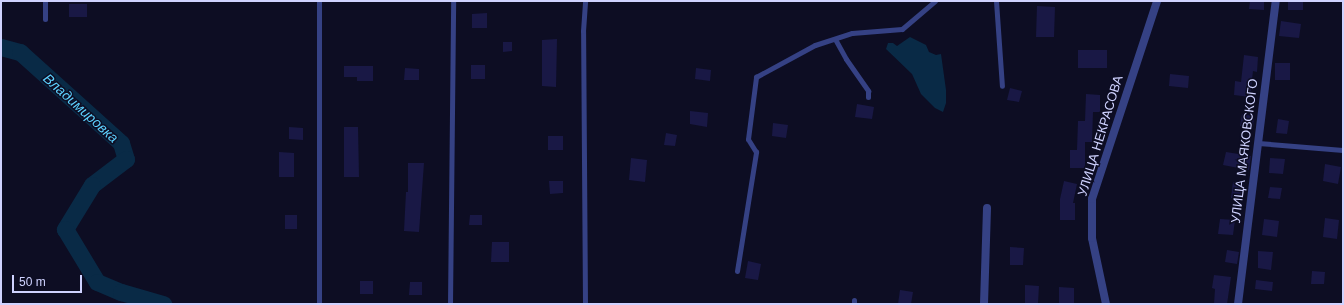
<!DOCTYPE html>
<html>
<head>
<meta charset="utf-8">
<style>
  body { margin:0 }
  #map { position:relative; width:1344px; height:305px; overflow:hidden; background:#0d0d23; font-family:Arial,sans-serif }
  div>[style] { position:absolute }
  [style*='--x'] { left:calc(var(--x)*1px); top:calc(var(--y)*1px); width:calc(var(--w)*1px); rotate:calc(var(--a)*1deg) }
  .water>* { inset:0; background:#092a46 }
  .river>* { height:17px; margin:-8.5px; padding:0 8.5px; transform-origin:8.5px; border-radius:8.5px; background:#092a46 }
  .building>* { inset:0; background:#191845 }
  .service>* { height:5px; margin:-2.5px; padding:0 2.5px; transform-origin:2.5px; border-radius:2.5px; background:#354184 }
  .minor>* { height:8px; margin:-4px; padding:0 4px; transform-origin:4px; border-radius:4px; background:#354184 }
  span { translate:-50% -50%; white-space:nowrap; text-align:center; line-height:1.15; -webkit-text-stroke:3px #0d0d23; paint-order:stroke }
  .street-label { font-size:13px; color:#cfd2ff }
  .water-label { font-size:14px; color:#5dd2ff; font-style:italic }
  .frame { position:absolute; inset:0; border:2px solid #cfd2ff; pointer-events:none }
  .scale { position:absolute; left:12px; top:275px; width:70px; height:18px; box-sizing:border-box; border:2px solid #cfd2ff; border-top:0; padding-left:5px; font-size:12px; line-height:14px; white-space:nowrap; color:#cfd2ff; -webkit-text-stroke:3px #0d0d23; paint-order:stroke }
</style>
</head>
<body>
<div id="map">
  <div class="water">
    <i style="clip-path:polygon(910px 37px,926px 45px,929px 52px,936px 55px,941px 54px,946px 90px,946px 103px,943px 112px,935px 108px,921px 94px,912px 74px,886px 49px,888px 43px,893px 43px,897px 46px)"></i>
  </div>
  <div class="river">
    <i style="--x:1;--y:47;--w:20;--a:15"></i>
    <i style="--x:20;--y:52;--w:136;--a:42"></i>
    <i style="--x:121;--y:143;--w:17;--a:73"></i>
    <i style="--x:126;--y:159;--w:43;--a:142.6"></i>
    <i style="--x:92;--y:185;--w:52;--a:121.5"></i>
    <i style="--x:65;--y:229;--w:62;--a:58.9"></i>
    <i style="--x:97;--y:282;--w:26;--a:23"></i>
    <i style="--x:121;--y:292;--w:44;--a:15.9"></i>
  </div>
  <div class="building">
    <i style="clip-path:polygon(1250px 1px,1264px 1px,1264px 10px,1249px 9px)"></i>
    <i style="clip-path:polygon(1288px 1px,1303px 1px,1303px 10px,1288px 10px)"></i>
    <i style="clip-path:polygon(69px 4px,87px 4px,87px 17px,69px 17px)"></i>
    <i style="clip-path:polygon(1037px 6px,1055px 7px,1054px 37px,1036px 37px)"></i>
    <i style="clip-path:polygon(487px 13px,487px 28px,472px 28px,472px 14px)"></i>
    <i style="clip-path:polygon(1281px 21px,1301px 24px,1299px 38px,1279px 36px)"></i>
    <i style="clip-path:polygon(557px 39px,556px 87px,542px 86px,542px 40px)"></i>
    <i style="clip-path:polygon(503px 42px,512px 42px,512px 51px,503px 52px)"></i>
    <i style="clip-path:polygon(1078px 50px,1107px 50px,1107px 68px,1078px 68px)"></i>
    <i style="clip-path:polygon(1244px 55px,1258px 57px,1257px 72px,1253px 71px,1250px 97px,1234px 95px,1235px 81px,1241px 82px)"></i>
    <i style="clip-path:polygon(1275px 63px,1290px 63px,1290px 80px,1275px 80px)"></i>
    <i style="clip-path:polygon(471px 65px,485px 65px,485px 79px,471px 79px)"></i>
    <i style="clip-path:polygon(344px 66px,373px 66px,373px 81px,357px 81px,357px 77px,344px 77px)"></i>
    <i style="clip-path:polygon(405px 68px,419px 69px,419px 80px,404px 80px)"></i>
    <i style="clip-path:polygon(696px 68px,711px 70px,710px 81px,695px 79px)"></i>
    <i style="clip-path:polygon(1170px 74px,1189px 76px,1188px 88px,1169px 86px)"></i>
    <i style="clip-path:polygon(1010px 88px,1022px 91px,1019px 102px,1007px 100px)"></i>
    <i style="clip-path:polygon(1086px 94px,1100px 95px,1100px 112px,1093px 112px,1092px 142px,1085px 142px,1085px 139px,1085px 168px,1070px 168px,1070px 150px,1077px 150px,1078px 121px,1085px 121px)"></i>
    <i style="clip-path:polygon(857px 104px,874px 107px,872px 119px,855px 117px)"></i>
    <i style="clip-path:polygon(690px 111px,708px 113px,707px 127px,690px 124px)"></i>
    <i style="clip-path:polygon(1242px 114px,1254px 116px,1253px 128px,1240px 126px)"></i>
    <i style="clip-path:polygon(1278px 119px,1289px 121px,1287px 134px,1276px 133px)"></i>
    <i style="clip-path:polygon(773px 123px,788px 125px,786px 138px,772px 136px)"></i>
    <i style="clip-path:polygon(289px 127px,303px 128px,303px 140px,289px 139px)"></i>
    <i style="clip-path:polygon(344px 127px,358px 127px,359px 177px,344px 177px)"></i>
    <i style="clip-path:polygon(666px 133px,677px 135px,675px 146px,664px 145px)"></i>
    <i style="clip-path:polygon(548px 136px,563px 136px,563px 150px,548px 150px)"></i>
    <i style="clip-path:polygon(279px 152px,294px 153px,294px 177px,279px 177px)"></i>
    <i style="clip-path:polygon(1226px 152px,1251px 156px,1249px 170px,1223px 165px)"></i>
    <i style="clip-path:polygon(631px 158px,647px 160px,645px 182px,629px 180px)"></i>
    <i style="clip-path:polygon(1270px 158px,1285px 159px,1283px 174px,1269px 173px)"></i>
    <i style="clip-path:polygon(408px 163px,424px 163px,419px 232px,404px 231px,406px 192px,408px 192px)"></i>
    <i style="clip-path:polygon(1325px 164px,1341px 167px,1338px 184px,1323px 181px)"></i>
    <i style="clip-path:polygon(549px 181px,563px 181px,563px 193px,550px 194px)"></i>
    <i style="clip-path:polygon(1064px 181px,1077px 184px,1073px 203px,1075px 203px,1075px 220px,1060px 220px,1060px 199px)"></i>
    <i style="clip-path:polygon(1233px 182px,1244px 183px,1242px 199px,1231px 198px)"></i>
    <i style="clip-path:polygon(1270px 187px,1282px 188px,1280px 199px,1268px 198px)"></i>
    <i style="clip-path:polygon(285px 215px,297px 215px,297px 229px,285px 229px)"></i>
    <i style="clip-path:polygon(470px 215px,482px 215px,482px 225px,469px 225px)"></i>
    <i style="clip-path:polygon(1325px 218px,1339px 220px,1337px 239px,1323px 237px)"></i>
    <i style="clip-path:polygon(1220px 219px,1235px 220px,1233px 235px,1218px 234px)"></i>
    <i style="clip-path:polygon(1264px 219px,1279px 221px,1277px 237px,1262px 235px)"></i>
    <i style="clip-path:polygon(492px 242px,509px 242px,509px 262px,491px 262px)"></i>
    <i style="clip-path:polygon(1010px 247px,1024px 248px,1023px 265px,1010px 265px)"></i>
    <i style="clip-path:polygon(1227px 250px,1239px 252px,1237px 264px,1225px 262px)"></i>
    <i style="clip-path:polygon(1258px 251px,1273px 252px,1271px 270px,1258px 268px)"></i>
    <i style="clip-path:polygon(748px 261px,761px 264px,758px 280px,745px 278px)"></i>
    <i style="clip-path:polygon(1312px 271px,1325px 272px,1324px 284px,1311px 284px)"></i>
    <i style="clip-path:polygon(1214px 275px,1231px 277px,1227px 304px,1214px 304px,1215px 289px,1212px 288px)"></i>
    <i style="clip-path:polygon(1256px 280px,1273px 282px,1272px 291px,1255px 289px)"></i>
    <i style="clip-path:polygon(360px 281px,373px 281px,373px 294px,360px 294px)"></i>
    <i style="clip-path:polygon(410px 282px,422px 282px,422px 295px,409px 295px)"></i>
    <i style="clip-path:polygon(1025px 285px,1039px 286px,1038px 303px,1025px 303px)"></i>
    <i style="clip-path:polygon(1059px 287px,1074px 288px,1074px 304px,1059px 304px)"></i>
    <i style="clip-path:polygon(900px 290px,913px 292px,911px 304px,898px 304px)"></i>
  </div>
  <div class="service">
    <i style="--x:996;--y:1;--w:85;--a:86"></i>
    <i style="--x:45;--y:19;--w:18;--a:-90"></i>
    <i style="--x:835;--y:39;--w:23;--a:61"></i>
    <i style="--x:846;--y:59;--w:39;--a:55"></i>
    <i style="--x:868;--y:91;--w:6;--a:90"></i>
    <i style="--x:1258;--y:143;--w:85;--a:4.7"></i>
    <i style="--x:737;--y:271;--w:121;--a:-80.9"></i>
    <i style="--x:756;--y:152;--w:15;--a:-122"></i>
    <i style="--x:748;--y:139;--w:63;--a:-82.6"></i>
    <i style="--x:756;--y:77;--w:67;--a:-28.5"></i>
    <i style="--x:815;--y:45;--w:39;--a:-18"></i>
    <i style="--x:852;--y:33;--w:50;--a:-4.6"></i>
    <i style="--x:902;--y:29;--w:43;--a:-40.3"></i>
    <i style="--x:854;--y:300;--w:4;--a:90"></i>
    <i style="--x:319;--y:304;--w:303;--a:-90"></i>
    <i style="--x:450;--y:304;--w:303;--a:-89.4"></i>
    <i style="--x:585;--y:304;--w:273;--a:-90.4"></i>
    <i style="--x:583;--y:31;--w:30;--a:-86"></i>
  </div>
  <div class="minor">
    <i style="--x:984;--y:304;--w:96;--a:-88.2"></i>
    <i style="--x:1106;--y:304;--w:67;--a:-102"></i>
    <i style="--x:1092;--y:238;--w:39;--a:-90"></i>
    <i style="--x:1092;--y:199;--w:208;--a:-71.8"></i>
    <i style="--x:1238;--y:304;--w:305;--a:-82.9"></i>
  </div>
  <div class="street-label">
    <span style="left:1101px;top:136px;rotate:-73deg">УЛИЦА НЕКРАСОВА</span>
    <span style="left:1245px;top:151px;rotate:-83deg">УЛИЦА МАЯКОВСКОГО</span>
  </div>
  <div class="water-label">
    <span style="left:81px;top:108px;rotate:42deg">Владимировка</span>
  </div>
  <div class="frame"></div>
  <div class="scale">50 m</div>
</div>
</body>
</html>
